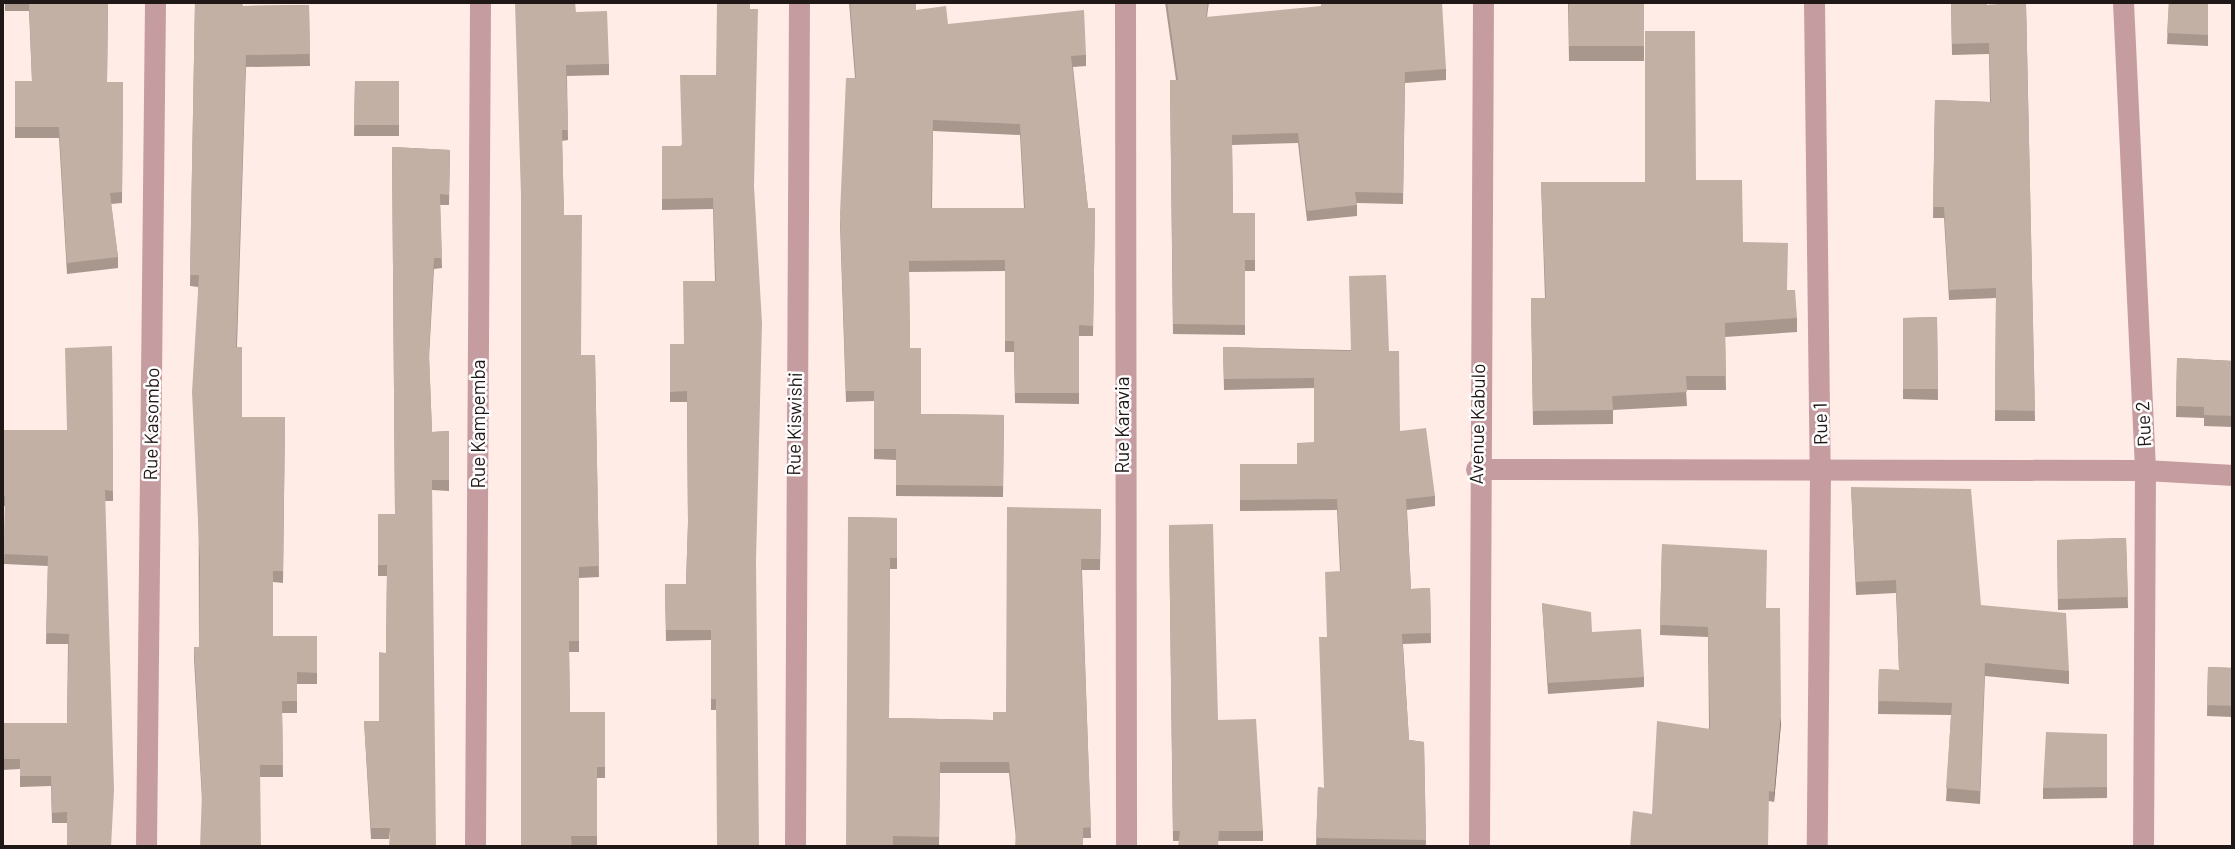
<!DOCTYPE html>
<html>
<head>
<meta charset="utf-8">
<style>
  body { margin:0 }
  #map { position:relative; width:2235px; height:849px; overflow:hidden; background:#ffece7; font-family:Barlow,sans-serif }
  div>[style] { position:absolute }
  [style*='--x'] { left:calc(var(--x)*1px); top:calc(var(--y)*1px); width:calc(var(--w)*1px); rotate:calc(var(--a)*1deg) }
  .minor>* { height:21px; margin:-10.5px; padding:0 10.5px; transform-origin:10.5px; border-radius:10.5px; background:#c59da1 }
  .tertiary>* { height:21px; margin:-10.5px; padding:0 10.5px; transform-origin:10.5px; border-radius:10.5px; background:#c59da1 }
  .wall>* { inset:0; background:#a7978d }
  .shaded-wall>* { inset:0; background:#887b73 }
  .building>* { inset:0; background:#c2b0a4 }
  span { translate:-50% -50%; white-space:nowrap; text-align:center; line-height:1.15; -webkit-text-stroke:5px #fefefe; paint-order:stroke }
  .street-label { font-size:19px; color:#201816 }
  .frame { position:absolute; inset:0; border:4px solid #201816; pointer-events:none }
</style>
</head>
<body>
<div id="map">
  <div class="minor">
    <i style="--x:1125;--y:2;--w:845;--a:89.93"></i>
    <i style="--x:1814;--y:2;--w:469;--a:89.3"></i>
    <i style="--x:1820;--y:471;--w:376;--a:90.5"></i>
    <i style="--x:2123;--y:2;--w:469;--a:87.3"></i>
    <i style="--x:2145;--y:470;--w:377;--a:90.3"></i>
    <i style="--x:1476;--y:469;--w:669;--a:0.09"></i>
    <i style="--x:2145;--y:470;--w:88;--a:3.3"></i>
    <i style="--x:146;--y:847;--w:845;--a:-89.39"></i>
    <i style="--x:475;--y:847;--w:845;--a:-89.66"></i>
    <i style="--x:795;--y:847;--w:845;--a:-89.73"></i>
  </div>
  <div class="tertiary">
    <i style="--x:1479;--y:847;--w:845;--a:-89.73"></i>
  </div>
  <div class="wall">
    <i style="clip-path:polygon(5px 2px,108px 2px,107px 82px,123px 82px,122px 203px,111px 204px,118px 257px,118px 268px,67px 274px,59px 138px,15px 138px,15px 81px,32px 81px,29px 11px,5px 11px)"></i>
    <i style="clip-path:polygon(195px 2px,243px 6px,309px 5px,310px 66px,246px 67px,237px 347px,242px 417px,285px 417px,283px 583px,273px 582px,273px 636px,317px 636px,317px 684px,297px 684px,297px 713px,282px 713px,283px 777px,260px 777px,202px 800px,194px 659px,194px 647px,199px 647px,198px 287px,190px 286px)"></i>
    <i style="clip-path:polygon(evenodd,849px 2px,916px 2px,916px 10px,948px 24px,1086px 55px,1086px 66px,1073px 67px,1088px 208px,1095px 208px,1093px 336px,1079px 336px,1079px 404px,1015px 403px,1014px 352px,1005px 352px,1005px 271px,909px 272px,910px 348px,921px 414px,1004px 415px,1003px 497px,896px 496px,896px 460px,874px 459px,874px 401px,846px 402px,840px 224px,855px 78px,849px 2px,933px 131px,1020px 135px,1024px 208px,932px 208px,933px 131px)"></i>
    <i style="clip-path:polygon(1165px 2px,1209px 2px,1207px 17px,1446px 69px,1446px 80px,1405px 83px,1403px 204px,1357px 203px,1357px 216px,1307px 221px,1298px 143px,1232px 145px,1233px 213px,1255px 213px,1255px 271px,1245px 271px,1245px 335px,1173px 334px,1170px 80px,1176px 80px)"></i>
    <i style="clip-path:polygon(1568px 2px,1644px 2px,1644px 61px,1569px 61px)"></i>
    <i style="clip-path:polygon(1951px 2px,1987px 5px,2026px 3px,2035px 421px,1995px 421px,1996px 298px,1949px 300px,1944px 218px,1933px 218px,1935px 100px,1990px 102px,1989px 54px,1952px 55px)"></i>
    <i style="clip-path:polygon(2169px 2px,2208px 2px,2208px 46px,2167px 44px)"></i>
    <i style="clip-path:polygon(576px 12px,609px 64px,609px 75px,567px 76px,568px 140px,562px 141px,564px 215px,581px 355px,595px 355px,599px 577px,579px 578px,579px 652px,569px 652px,570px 712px,605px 712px,605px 778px,597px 778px,597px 847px,521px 847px,521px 207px)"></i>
    <i style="clip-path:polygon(716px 75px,716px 710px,711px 710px,711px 640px,666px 641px,665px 584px,686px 584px,688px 524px,687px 402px,670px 402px,670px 344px,684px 344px,715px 281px,713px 209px,662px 210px,662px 146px,681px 146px)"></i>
    <i style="clip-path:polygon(355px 81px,399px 81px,399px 136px,354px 136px)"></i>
    <i style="clip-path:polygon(392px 147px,450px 150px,449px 205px,440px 205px,442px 268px,434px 269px,429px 358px,432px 432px,449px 431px,449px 491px,432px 490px,389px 839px,371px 839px,364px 721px,379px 721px,386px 653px,387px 576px,378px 576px,378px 514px,395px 514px)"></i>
    <i style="clip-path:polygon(1696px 180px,1743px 242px,1787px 290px,1797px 318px,1797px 332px,1725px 337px,1726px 390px,1686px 390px,1687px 406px,1613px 410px,1613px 424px,1533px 425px,1531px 298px,1545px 298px,1541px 182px,1645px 182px)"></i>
    <i style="clip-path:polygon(1937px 317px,1938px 400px,1903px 399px,1903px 318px)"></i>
    <i style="clip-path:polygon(112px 346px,113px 501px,105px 501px,67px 823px,52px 823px,51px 786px,20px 787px,20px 769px,2px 770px,2px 723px,67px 723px,68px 644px,46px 644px,48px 566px,4px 564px,5px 506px,2px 506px,2px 430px,67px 430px)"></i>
    <i style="clip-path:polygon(1223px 347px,1389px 351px,1400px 431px,1435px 496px,1435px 506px,1407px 510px,1411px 589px,1430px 588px,1431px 643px,1403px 644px,1409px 740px,1424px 742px,1426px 847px,1316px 847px,1318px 787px,1324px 788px,1327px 637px,1340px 571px,1337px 510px,1240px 511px,1240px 464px,1297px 464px,1314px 442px,1314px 388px,1224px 390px)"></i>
    <i style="clip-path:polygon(2177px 358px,2233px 361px,2233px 427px,2204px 426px,2204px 418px,2176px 417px)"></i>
    <i style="clip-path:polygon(1851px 487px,1981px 605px,2069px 671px,2069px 684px,1985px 676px,1980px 804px,1946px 801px,1951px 715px,1878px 714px,1879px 669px,1899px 670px,1896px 593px,1856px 595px)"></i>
    <i style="clip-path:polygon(1101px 509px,1100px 570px,1082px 570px,1091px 838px,1016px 838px,1009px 773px,940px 773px,939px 847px,893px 847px,848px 517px,897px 518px,897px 569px,890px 569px,889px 718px,993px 720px,1006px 712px)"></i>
    <i style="clip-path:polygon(1169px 525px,1218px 720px,1263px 831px,1263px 841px,1173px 841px)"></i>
    <i style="clip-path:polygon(2126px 538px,2128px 608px,2058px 610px,2057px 540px)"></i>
    <i style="clip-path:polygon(1662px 544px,1766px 608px,1781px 723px,1774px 802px,1769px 801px,1652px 814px,1709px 728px,1708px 637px,1660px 635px)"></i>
    <i style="clip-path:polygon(1542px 603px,1592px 632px,1644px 677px,1644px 687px,1548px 694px)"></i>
    <i style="clip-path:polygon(2208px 667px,2233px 668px,2233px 717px,2207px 716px)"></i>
    <i style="clip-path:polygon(2107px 734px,2107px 798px,2043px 799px,2043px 788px)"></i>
  </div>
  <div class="shaded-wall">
    <i style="clip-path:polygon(1781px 713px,1781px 723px,1774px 802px,1774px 792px)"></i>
  </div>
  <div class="building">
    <i style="clip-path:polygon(29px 2px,108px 2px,107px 82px,123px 82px,122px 192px,110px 193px,118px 257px,67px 263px,59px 127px,15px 127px,15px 81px,32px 81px)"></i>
    <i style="clip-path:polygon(195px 2px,242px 2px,243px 6px,309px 5px,310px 54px,246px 55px,236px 347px,242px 347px,242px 417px,285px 417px,283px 571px,273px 571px,273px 636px,317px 636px,317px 673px,297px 672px,297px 701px,282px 701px,283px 765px,260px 765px,261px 847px,200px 847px,202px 793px,194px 647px,199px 647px,200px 563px,192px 392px,199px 275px,190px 275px)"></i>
    <i style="clip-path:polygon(515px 2px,575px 2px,576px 12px,607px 11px,609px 64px,566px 65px,568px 130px,562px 130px,564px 215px,582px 215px,581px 355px,595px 355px,599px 566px,579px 567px,579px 641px,569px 641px,570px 712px,605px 712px,605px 767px,597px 767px,597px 836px,571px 836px,572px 847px,521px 847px,521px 196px)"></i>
    <i style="clip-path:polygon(717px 2px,750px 2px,750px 9px,758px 9px,754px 186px,762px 323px,756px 561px,759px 847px,717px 847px,716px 699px,711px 699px,711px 630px,666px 630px,665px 584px,686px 584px,688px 521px,687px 391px,670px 392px,670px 344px,684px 344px,683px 281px,716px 281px,713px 198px,662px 199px,662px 146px,682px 146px,680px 75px,716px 75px)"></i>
    <i style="clip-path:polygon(evenodd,850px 2px,916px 2px,916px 10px,946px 6px,948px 24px,1084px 10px,1086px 55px,1071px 56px,1088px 208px,1095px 208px,1093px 326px,1079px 325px,1079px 393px,1015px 393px,1014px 341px,1005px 341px,1005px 260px,909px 261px,910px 348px,921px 348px,921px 414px,1004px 415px,1003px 486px,896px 485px,896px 449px,874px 449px,874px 391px,846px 391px,840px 213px,846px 78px,856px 78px,850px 2px,933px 120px,1020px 124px,1025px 208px,931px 208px,933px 120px)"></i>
    <i style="clip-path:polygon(1167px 2px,1208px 2px,1206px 17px,1321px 6px,1321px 2px,1414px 2px,1415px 3px,1442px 2px,1446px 69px,1405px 72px,1403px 193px,1355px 192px,1357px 205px,1307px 211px,1298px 133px,1232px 135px,1233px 213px,1255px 213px,1255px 260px,1245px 260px,1245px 325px,1173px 324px,1170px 80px,1178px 80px)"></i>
    <i style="clip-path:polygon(1569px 2px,1644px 2px,1644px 46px,1569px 46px)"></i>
    <i style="clip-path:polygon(1951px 2px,1987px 2px,1987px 5px,2026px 3px,2035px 411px,1995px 410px,1996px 288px,1949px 290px,1944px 207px,1933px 207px,1935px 100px,1991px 102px,1989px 43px,1952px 44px)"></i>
    <i style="clip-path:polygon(2169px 2px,2208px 2px,2208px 35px,2167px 33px)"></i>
    <i style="clip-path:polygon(1645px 31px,1695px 31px,1696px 180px,1742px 180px,1743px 242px,1788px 243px,1787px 290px,1795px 290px,1797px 318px,1725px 323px,1726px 376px,1686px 376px,1687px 392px,1612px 396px,1613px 410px,1533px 411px,1531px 298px,1546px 298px,1541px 182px,1645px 182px)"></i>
    <i style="clip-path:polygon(355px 81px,399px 81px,399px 125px,354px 125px)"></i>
    <i style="clip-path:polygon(392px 147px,450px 150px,449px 195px,440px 194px,442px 258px,434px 258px,429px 351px,432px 432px,449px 431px,449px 480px,432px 480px,436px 847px,389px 847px,390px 828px,371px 828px,364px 721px,379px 721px,379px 652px,386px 653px,387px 565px,378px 565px,378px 514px,395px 514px)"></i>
    <i style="clip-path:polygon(1386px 275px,1389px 351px,1399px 351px,1400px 431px,1426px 428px,1435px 496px,1406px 499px,1411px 589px,1430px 588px,1431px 633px,1402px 634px,1409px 740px,1424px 742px,1426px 840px,1316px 838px,1318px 787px,1324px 788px,1319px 637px,1327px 637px,1325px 572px,1341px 571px,1337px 499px,1240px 500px,1240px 464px,1297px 464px,1297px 443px,1314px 442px,1314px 378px,1224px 379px,1223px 347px,1351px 351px,1349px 276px)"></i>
    <i style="clip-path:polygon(1937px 317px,1938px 389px,1903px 389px,1903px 318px)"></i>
    <i style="clip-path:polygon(112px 346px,113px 491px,105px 490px,114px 790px,111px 847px,67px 847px,67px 812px,52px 813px,51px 776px,20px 776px,20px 759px,2px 759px,2px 723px,67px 723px,69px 634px,46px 633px,48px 556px,4px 554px,5px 496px,2px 496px,2px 430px,67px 430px,65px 348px)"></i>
    <i style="clip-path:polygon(2177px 358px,2233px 361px,2233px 416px,2204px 415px,2204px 407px,2176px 406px)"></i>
    <i style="clip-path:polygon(1851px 487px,1971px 489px,1981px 605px,2066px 613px,2069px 671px,1985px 663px,1980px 791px,1946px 788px,1952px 703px,1878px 701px,1879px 669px,1899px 670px,1896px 580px,1856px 582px)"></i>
    <i style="clip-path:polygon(1007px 507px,1101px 509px,1100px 559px,1081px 559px,1091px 827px,1083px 828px,1083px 847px,1015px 847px,1016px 829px,1009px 762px,940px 762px,939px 837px,893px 836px,893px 847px,846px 847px,848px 517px,897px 518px,897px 558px,890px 558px,889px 718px,993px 720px,993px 712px,1006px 712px)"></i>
    <i style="clip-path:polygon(1213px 524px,1218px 720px,1256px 719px,1263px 831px,1219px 831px,1218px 847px,1178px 847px,1180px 831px,1173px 831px,1169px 525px)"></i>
    <i style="clip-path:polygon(2126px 538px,2128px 597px,2058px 599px,2057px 540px)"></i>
    <i style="clip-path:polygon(1662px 544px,1767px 550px,1766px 608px,1780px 608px,1781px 713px,1774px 792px,1769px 791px,1768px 847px,1630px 847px,1633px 811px,1652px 814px,1657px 721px,1710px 729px,1708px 627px,1660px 625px)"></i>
    <i style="clip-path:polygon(1542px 603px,1591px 612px,1592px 632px,1641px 629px,1644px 677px,1548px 683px)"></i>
    <i style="clip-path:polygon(2208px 667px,2233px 668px,2233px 706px,2207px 705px)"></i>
    <i style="clip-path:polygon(2046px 732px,2107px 734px,2107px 787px,2043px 788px)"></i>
  </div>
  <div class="street-label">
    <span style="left:151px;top:424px;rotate:-89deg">Rue Kasombo</span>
    <span style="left:478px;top:424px;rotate:-90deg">Rue Kampemba</span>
    <span style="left:794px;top:424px;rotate:-89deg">Rue Kiswishi</span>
    <span style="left:1477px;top:424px;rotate:-89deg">Avenue Kabulo</span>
    <span style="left:1820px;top:424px;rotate:-91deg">Rue 1</span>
    <span style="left:2143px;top:424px;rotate:-93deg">Rue 2</span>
    <span style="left:1122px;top:425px;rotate:-90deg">Rue Karavia</span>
  </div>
  <div class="frame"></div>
</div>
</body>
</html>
